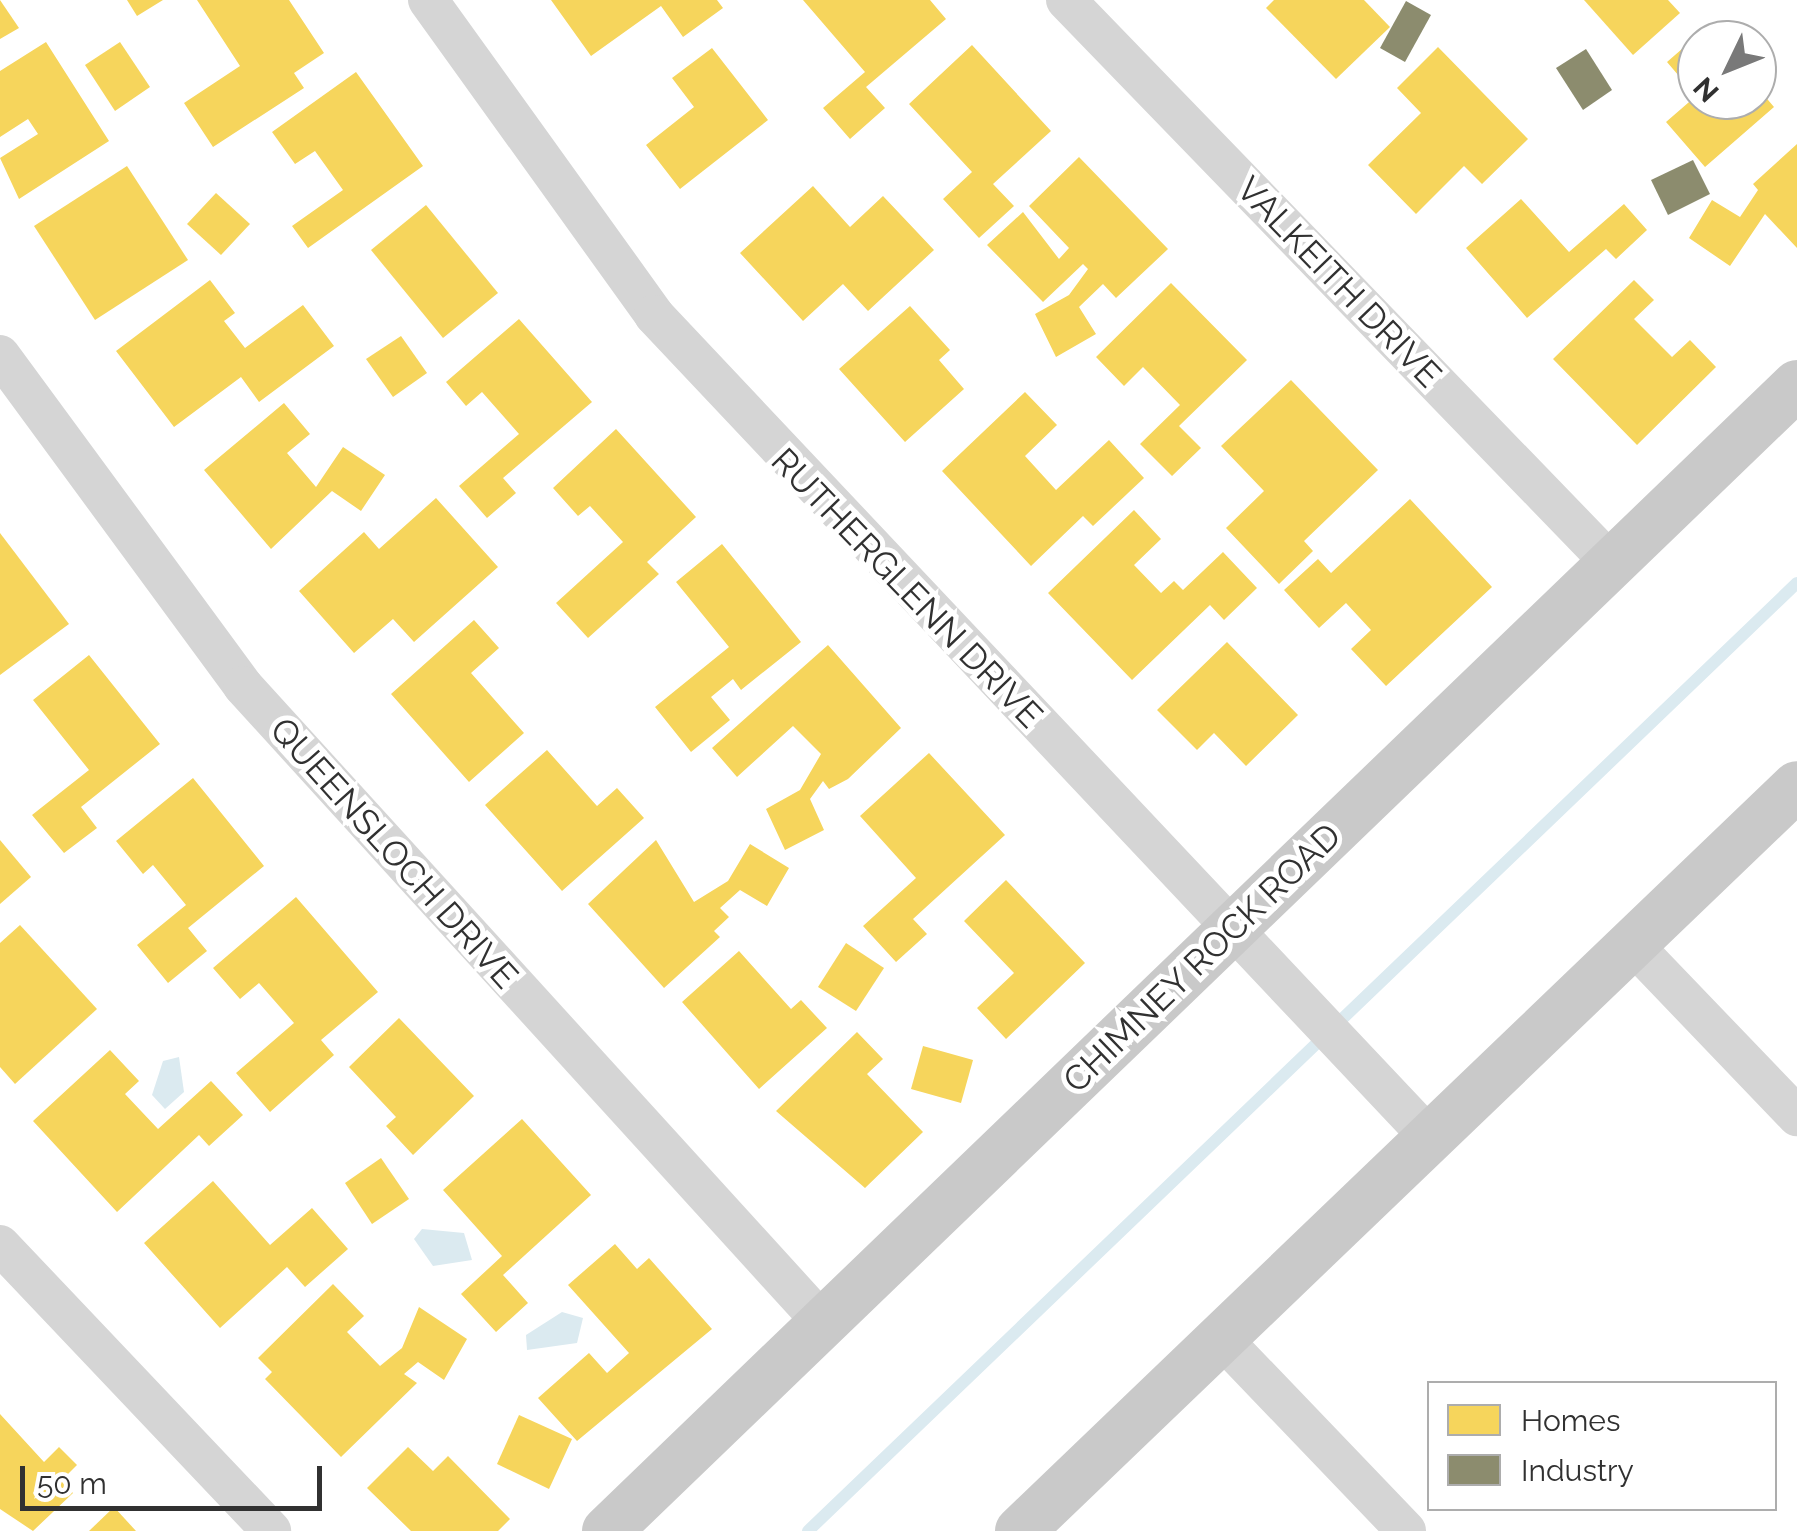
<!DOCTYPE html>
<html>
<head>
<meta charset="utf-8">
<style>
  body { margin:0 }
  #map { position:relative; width:1797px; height:1531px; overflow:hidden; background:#fff; font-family:Raleway,sans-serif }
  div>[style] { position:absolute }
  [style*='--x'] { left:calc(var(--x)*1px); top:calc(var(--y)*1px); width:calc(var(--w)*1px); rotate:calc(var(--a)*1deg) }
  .water>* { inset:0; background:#dbeaf0 }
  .homes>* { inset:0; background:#f6d55c }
  .industry>* { inset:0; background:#8c8c6e }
  .stream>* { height:12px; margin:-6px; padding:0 6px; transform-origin:6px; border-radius:6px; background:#dbeaf0 }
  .minor>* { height:40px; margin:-20px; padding:0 20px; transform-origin:20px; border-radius:20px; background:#d5d5d5 }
  .major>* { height:50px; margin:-25px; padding:0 25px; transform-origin:25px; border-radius:25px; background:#c9c9c9 }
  span { translate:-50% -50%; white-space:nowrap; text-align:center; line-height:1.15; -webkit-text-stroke:10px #fff; paint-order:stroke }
  .street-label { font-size:35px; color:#313131 }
  .legend { position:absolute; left:1427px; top:1381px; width:350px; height:130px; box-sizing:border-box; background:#fff; border:2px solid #adadad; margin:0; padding:12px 18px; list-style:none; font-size:30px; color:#313131 }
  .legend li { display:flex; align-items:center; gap:20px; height:50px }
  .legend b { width:50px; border:2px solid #adadad }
  .north { position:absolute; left:1677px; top:20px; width:100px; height:100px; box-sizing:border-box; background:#fff; border:2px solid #adadad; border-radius:50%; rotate:227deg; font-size:28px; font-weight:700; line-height:40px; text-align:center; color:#313131 }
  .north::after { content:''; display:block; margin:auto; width:35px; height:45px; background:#797979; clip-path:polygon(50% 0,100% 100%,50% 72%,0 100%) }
  .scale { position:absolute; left:20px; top:1466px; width:302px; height:45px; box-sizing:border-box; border:5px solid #313131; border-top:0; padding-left:12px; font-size:30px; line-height:35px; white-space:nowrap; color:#313131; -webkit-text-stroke:8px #fff; paint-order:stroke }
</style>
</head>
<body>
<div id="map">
  <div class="water">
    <i style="clip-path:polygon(179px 1057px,184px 1092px,165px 1109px,152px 1095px,163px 1061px)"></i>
    <i style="clip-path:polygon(422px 1229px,464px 1233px,472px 1260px,433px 1266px,414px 1239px)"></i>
    <i style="clip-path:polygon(562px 1312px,583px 1318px,577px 1343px,527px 1350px,526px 1335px)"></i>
  </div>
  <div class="homes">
    <i style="clip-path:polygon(0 0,19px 28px,0 39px)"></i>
    <i style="clip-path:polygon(127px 0,163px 0,137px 16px)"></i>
    <i style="clip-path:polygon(197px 0,289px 0,324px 53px,294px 73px,304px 88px,213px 147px,184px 103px,240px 66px)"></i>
    <i style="clip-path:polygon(551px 0,717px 0,723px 8px,683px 37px,661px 6px,591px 56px)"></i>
    <i style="clip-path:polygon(803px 0,930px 0,946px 19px,866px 87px,885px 108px,850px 139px,823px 108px,865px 72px)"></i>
    <i style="clip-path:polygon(1274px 0,1364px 0,1390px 27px,1336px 79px,1266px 8px)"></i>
    <i style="clip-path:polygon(1584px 0,1668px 0,1680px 13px,1633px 55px)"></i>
    <i style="clip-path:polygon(1706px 28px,1716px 40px,1697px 40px,1697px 100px,1757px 100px,1757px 87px,1774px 107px,1705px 167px,1666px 122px,1696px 96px,1667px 62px)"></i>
    <i style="clip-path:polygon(46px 42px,109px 141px,19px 199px,0 158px,38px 134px,28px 119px,0 137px,0 71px)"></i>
    <i style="clip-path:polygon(120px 42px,150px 87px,115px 111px,85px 65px)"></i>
    <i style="clip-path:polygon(972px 45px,1051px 131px,993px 184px,1014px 206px,979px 238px,943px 199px,972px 172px,909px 104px)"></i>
    <i style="clip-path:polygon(1438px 47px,1528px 139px,1482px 184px,1464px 166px,1416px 214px,1368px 165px,1421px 113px,1397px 88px)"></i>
    <i style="clip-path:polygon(712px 48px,768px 120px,680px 189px,646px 145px,694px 107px,672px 78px)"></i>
    <i style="clip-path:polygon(356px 72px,423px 166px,308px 248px,292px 226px,343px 190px,315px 151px,295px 164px,272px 132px)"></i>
    <i style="clip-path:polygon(1797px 144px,1797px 248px,1765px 214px,1730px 266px,1689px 238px,1712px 200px,1740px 217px,1758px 190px,1753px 184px)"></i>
    <i style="clip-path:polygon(1079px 157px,1168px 249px,1116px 298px,1103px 284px,1079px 307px,1096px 334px,1056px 357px,1035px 314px,1069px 295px,1088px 269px,1083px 264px,1043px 302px,987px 245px,1023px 212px,1059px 259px,1069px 248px,1029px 206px)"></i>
    <i style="clip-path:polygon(127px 166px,188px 260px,95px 320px,34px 226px)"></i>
    <i style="clip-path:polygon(813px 186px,850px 227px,883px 196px,934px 250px,868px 311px,843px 284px,803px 321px,740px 253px)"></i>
    <i style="clip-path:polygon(216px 193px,250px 224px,221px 255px,187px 224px)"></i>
    <i style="clip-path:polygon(1521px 199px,1569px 252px,1624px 204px,1647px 230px,1616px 259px,1606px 249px,1527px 318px,1466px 248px)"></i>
    <i style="clip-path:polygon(426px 205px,498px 293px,443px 338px,371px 250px)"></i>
    <i style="clip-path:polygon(210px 280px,235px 313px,224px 321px,245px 348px,303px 305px,334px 346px,259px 402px,241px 377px,174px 427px,116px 351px)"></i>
    <i style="clip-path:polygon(1634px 280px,1654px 300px,1634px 319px,1672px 357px,1690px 340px,1716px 367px,1637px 445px,1553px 359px)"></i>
    <i style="clip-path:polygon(1171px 283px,1247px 360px,1179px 426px,1201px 448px,1172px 476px,1140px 444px,1180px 405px,1143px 367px,1124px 386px,1096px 357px)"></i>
    <i style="clip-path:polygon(910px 306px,950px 350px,939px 360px,964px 389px,905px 442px,839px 369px)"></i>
    <i style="clip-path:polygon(519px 319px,592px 402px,503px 478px,516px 493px,487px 518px,459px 486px,519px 434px,482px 392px,466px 406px,446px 382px)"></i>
    <i style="clip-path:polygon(401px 336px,427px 373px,393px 397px,366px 359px)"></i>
    <i style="clip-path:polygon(1291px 380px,1378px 470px,1304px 541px,1313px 551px,1279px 584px,1226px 528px,1264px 491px,1221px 446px)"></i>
    <i style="clip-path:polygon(1025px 392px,1057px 425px,1025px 456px,1056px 490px,1109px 440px,1144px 478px,1093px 526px,1083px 516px,1031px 566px,942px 471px)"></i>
    <i style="clip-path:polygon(284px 403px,310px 434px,287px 453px,316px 487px,343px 447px,385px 475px,361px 511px,332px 491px,271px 549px,204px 470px)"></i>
    <i style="clip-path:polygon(616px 429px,696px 517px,647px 562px,659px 574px,588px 638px,556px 603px,623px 542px,590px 506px,578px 516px,553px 488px)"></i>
    <i style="clip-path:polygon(436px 498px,498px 567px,414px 642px,393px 619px,354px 653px,299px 591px,364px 532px,379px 549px)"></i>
    <i style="clip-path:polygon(1410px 499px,1492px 587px,1386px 686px,1351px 649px,1371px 630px,1346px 603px,1319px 628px,1284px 590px,1318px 559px,1331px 573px)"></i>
    <i style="clip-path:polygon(1134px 510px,1161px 539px,1134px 565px,1161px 593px,1174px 581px,1183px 590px,1223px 552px,1257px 588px,1224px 620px,1210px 605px,1132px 680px,1048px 593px)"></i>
    <i style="clip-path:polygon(0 533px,69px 624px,0 675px)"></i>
    <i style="clip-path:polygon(722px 544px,801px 642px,741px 690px,733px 679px,711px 697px,730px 720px,691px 752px,655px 707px,729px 647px,676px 582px)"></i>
    <i style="clip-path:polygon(474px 620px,499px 648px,471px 673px,524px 733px,469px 782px,391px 694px)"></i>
    <i style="clip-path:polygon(1227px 642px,1298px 715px,1246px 766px,1214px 733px,1197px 750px,1157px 710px)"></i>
    <i style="clip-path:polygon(828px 645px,901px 728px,848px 779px,829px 789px,823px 781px,810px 799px,824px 830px,785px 850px,766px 809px,800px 790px,821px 754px,793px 726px,737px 777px,712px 748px)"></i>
    <i style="clip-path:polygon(89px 655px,160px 744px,81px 807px,97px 828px,64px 853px,32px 815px,89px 770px,33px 700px)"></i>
    <i style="clip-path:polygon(547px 750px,597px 806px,617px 788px,644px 818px,562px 891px,485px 805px)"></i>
    <i style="clip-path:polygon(929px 753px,1005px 835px,913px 919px,927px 934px,896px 962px,863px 926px,916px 878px,860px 816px)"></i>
    <i style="clip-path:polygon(193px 778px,264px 866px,188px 928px,207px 951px,168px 983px,137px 945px,186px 905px,153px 865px,143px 874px,116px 841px)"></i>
    <i style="clip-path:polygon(0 840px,31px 877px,0 904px)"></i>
    <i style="clip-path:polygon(656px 840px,694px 902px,728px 881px,750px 844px,789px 868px,767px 906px,740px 890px,720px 908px,729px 917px,714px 931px,720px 937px,664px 988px,588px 904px)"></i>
    <i style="clip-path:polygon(1006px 880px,1085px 963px,1006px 1039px,977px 1008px,1014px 973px,964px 921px)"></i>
    <i style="clip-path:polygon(296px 897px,378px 992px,321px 1040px,334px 1055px,270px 1112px,236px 1073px,294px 1023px,259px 983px,240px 999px,213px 968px)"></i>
    <i style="clip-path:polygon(20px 925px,97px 1009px,15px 1084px,0 1067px,0 943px)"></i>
    <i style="clip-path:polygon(846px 943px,884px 968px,856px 1011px,818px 987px)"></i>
    <i style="clip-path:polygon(739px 951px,791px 1009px,801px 1000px,827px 1028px,759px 1089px,682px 1002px)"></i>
    <i style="clip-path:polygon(399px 1018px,474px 1096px,413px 1155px,386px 1126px,396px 1117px,349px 1067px)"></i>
    <i style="clip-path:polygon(857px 1032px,883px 1059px,867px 1074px,923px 1132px,865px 1188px,776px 1111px)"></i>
    <i style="clip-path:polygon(923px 1046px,973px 1060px,961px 1103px,911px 1089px)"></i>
    <i style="clip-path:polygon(110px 1050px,139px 1081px,125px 1094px,158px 1129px,211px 1081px,243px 1115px,209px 1146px,199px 1135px,117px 1212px,33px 1121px)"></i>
    <i style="clip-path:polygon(522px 1119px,591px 1195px,503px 1275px,528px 1303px,496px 1332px,461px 1294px,502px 1256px,443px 1190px)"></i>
    <i style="clip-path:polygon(381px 1158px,409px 1199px,372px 1224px,345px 1183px)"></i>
    <i style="clip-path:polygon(213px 1181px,270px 1245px,312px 1208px,348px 1249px,305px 1287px,287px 1267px,220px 1328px,144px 1243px)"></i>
    <i style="clip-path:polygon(615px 1244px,637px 1269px,649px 1258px,712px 1329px,577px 1441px,538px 1398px,589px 1353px,607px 1373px,629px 1353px,568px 1285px)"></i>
    <i style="clip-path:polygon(333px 1284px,364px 1316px,347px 1332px,380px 1366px,402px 1348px,419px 1307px,467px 1339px,444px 1380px,418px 1362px,404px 1374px,417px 1383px,341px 1457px,265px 1379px,272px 1372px,258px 1358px)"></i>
    <i style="clip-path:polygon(0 1414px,44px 1462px,59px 1447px,77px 1465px,61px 1481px,73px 1493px,33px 1531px,0 1509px)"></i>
    <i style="clip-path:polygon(519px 1415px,572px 1439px,549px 1489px,497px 1464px)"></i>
    <i style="clip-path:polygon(408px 1447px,433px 1471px,448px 1456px,510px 1519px,498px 1531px,411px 1531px,367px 1488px)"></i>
    <i style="clip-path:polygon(114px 1507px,136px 1531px,89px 1531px)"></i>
  </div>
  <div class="industry">
    <i style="clip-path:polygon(1406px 1px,1431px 15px,1405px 62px,1380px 48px)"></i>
    <i style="clip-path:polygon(1586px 49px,1612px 90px,1583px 110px,1556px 68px)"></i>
    <i style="clip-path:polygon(1693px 160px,1710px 194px,1668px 215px,1651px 180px)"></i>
  </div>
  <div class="stream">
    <i style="--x:808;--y:1531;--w:1370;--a:-43.79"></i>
  </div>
  <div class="minor">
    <i style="--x:428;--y:0;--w:388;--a:54.3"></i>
    <i style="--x:654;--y:315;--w:1131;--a:46.68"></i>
    <i style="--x:1066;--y:0;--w:784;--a:45.93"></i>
    <i style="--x:0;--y:355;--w:411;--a:53.7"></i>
    <i style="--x:243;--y:686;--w:861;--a:47.68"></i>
    <i style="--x:1634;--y:946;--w:236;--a:46.2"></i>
    <i style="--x:0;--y:1245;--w:394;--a:46.5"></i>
    <i style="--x:1224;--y:1341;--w:263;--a:46.2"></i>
  </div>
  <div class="major">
    <i style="--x:607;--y:1531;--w:1652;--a:-43.92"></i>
    <i style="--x:1020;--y:1531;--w:1076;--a:-43.8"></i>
  </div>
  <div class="street-label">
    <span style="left:1339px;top:282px;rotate:46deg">VALKEITH DRIVE</span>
    <span style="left:907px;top:588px;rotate:46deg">RUTHERGLENN DRIVE</span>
    <span style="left:394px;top:853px;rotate:48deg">QUEENSLOCH DRIVE</span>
    <span style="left:1202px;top:958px;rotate:-44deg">CHIMNEY ROCK ROAD</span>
  </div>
  <ul class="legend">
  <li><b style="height:28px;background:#f6d55c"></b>Homes</li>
  <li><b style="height:28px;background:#8c8c6e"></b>Industry</li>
  </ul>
  <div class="north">N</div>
  <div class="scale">50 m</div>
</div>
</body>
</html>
